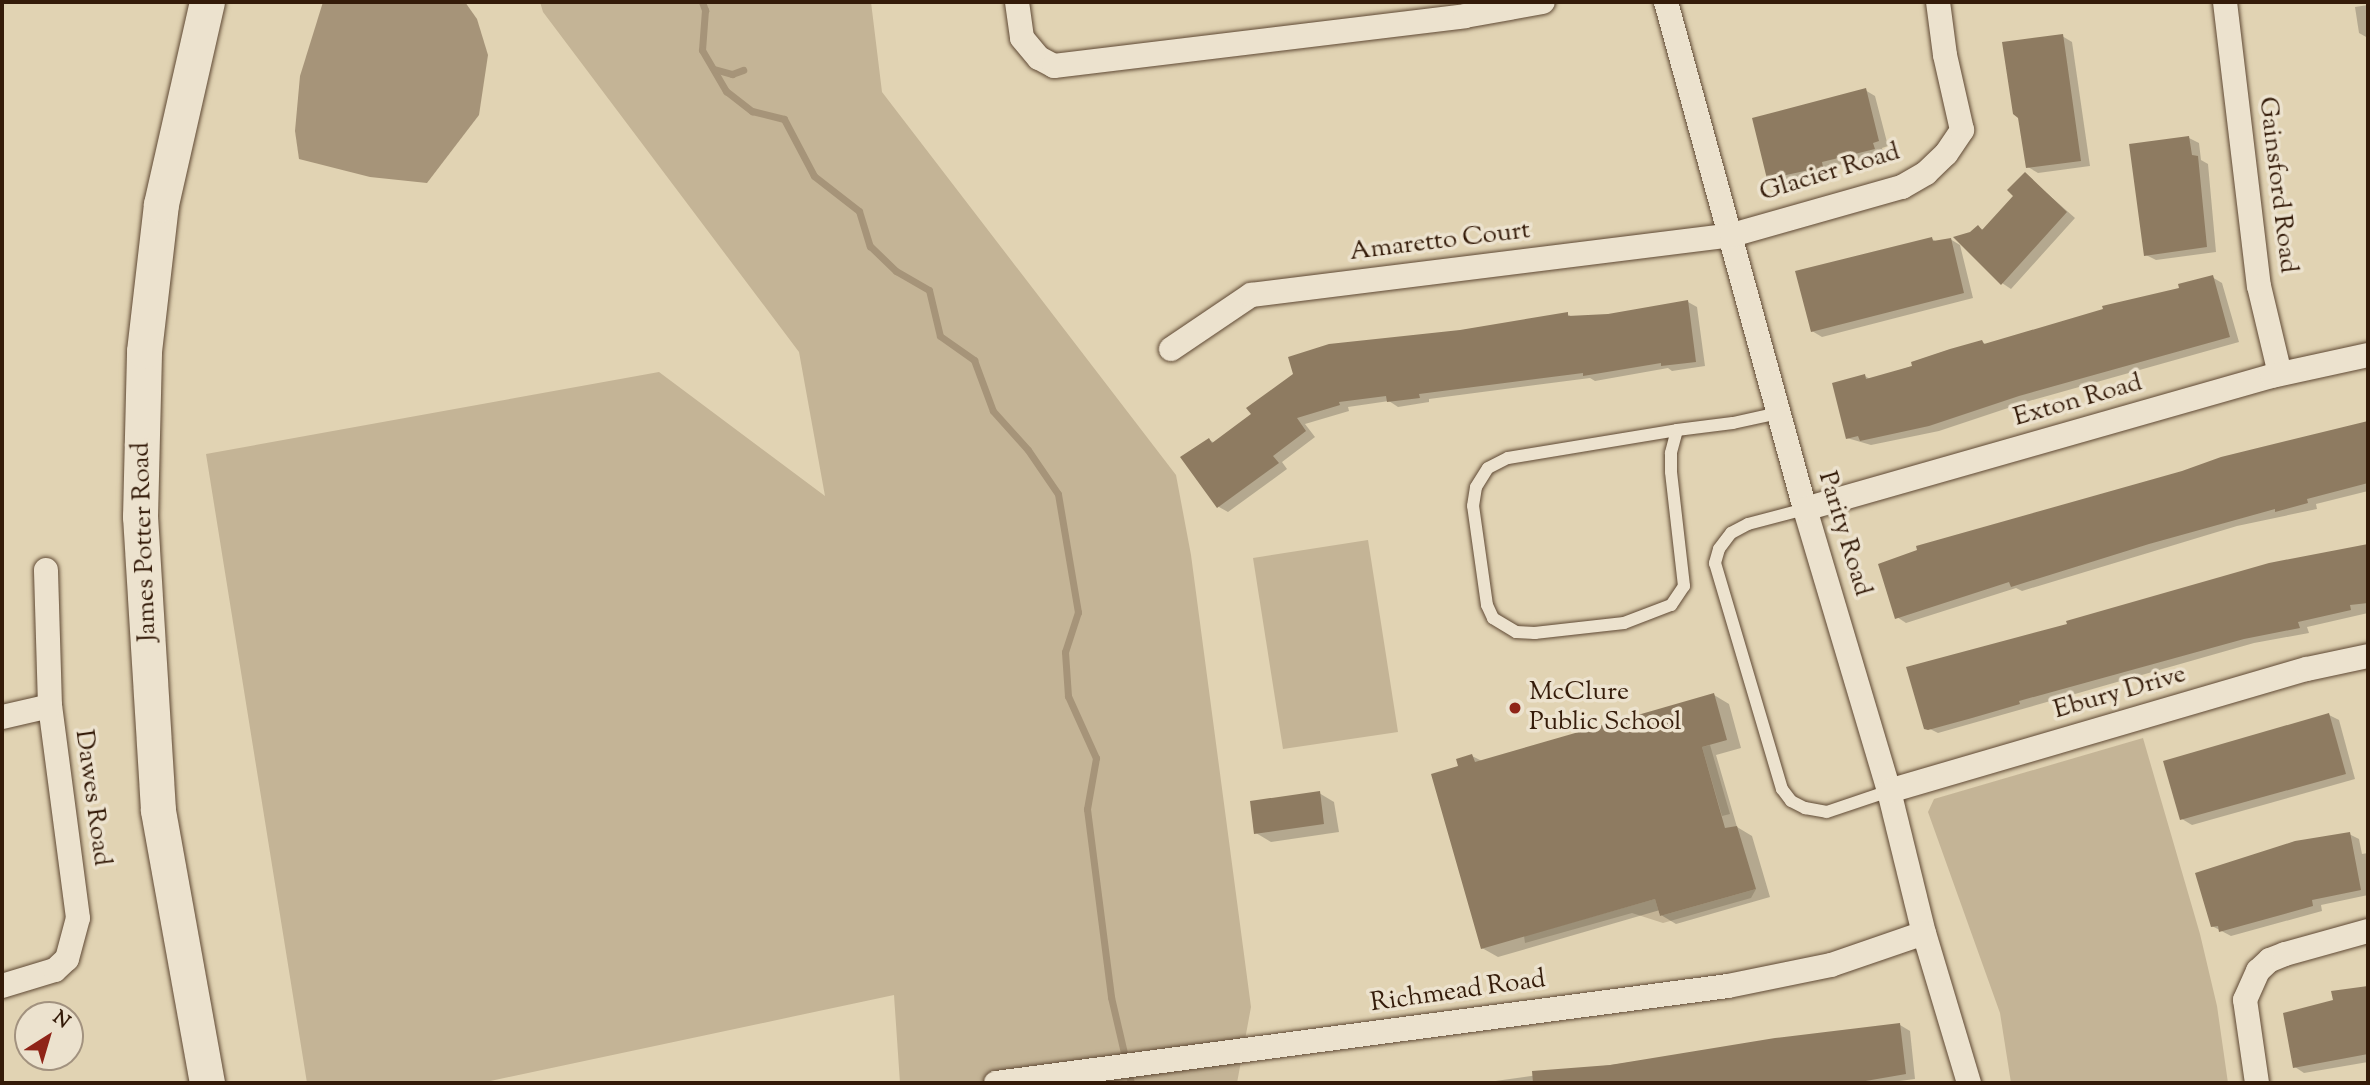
<!DOCTYPE html>
<html>
<head>
<meta charset="utf-8">
<style>
  body { margin:0 }
  #map { position:relative; width:2370px; height:1085px; overflow:hidden; background:#e1d3b3; font-family:"Sorts Mill Goudy",serif }
  div>[style] { position:absolute }
  [style*='--x'] { left:calc(var(--x)*1px); top:calc(var(--y)*1px); width:calc(var(--w)*1px); rotate:calc(var(--a)*1deg) }
  .green>* { inset:0; background:#c4b496 }
  .water>* { inset:0; background:#a69479 }
  .shadow>* { inset:0; background:#0003 }
  .stream>* { height:7px; margin:-3.5px; padding:0 3.5px; transform-origin:3.5px; border-radius:3.5px; background:#a69479 }
  .building>* { inset:0; background:#8e7b61 }
  .roads { filter:drop-shadow(0 0 2px #5f4934) drop-shadow(0 0 2px #5f4934) }
  .lane>* { height:12px; margin:-6px; padding:0 6px; transform-origin:6px; border-radius:6px; background:#ece2ce }
  .street>* { height:24px; margin:-12px; padding:0 12px; transform-origin:12px; border-radius:12px; background:#ece2ce }
  .secondary>* { height:35px; margin:-17.5px; padding:0 17.5px; transform-origin:17.5px; border-radius:17.5px; background:#ece2ce }
  .dots>* { width:19px; height:19px; translate:-50% -50%; box-sizing:border-box; border:4px solid #ece2ce; border-radius:50% }
  span { translate:-50% -50%; white-space:nowrap; text-align:center; line-height:1.15; -webkit-text-stroke:7px #ece2ce; paint-order:stroke }
  .street-label { font-size:26px; color:#341b09 }
  .poi-label { font-size:26px; color:#341b09 }
  .left { translate:0 -50%; text-align:left }
  .frame { position:absolute; inset:0; border:4px solid #341b09; pointer-events:none }
  .north { position:absolute; left:14px; top:1001px; width:70px; height:70px; box-sizing:border-box; background:#ece2ce; border:2px solid #a2927f; border-radius:50%; rotate:37deg; font-size:19px; font-weight:700; line-height:28px; text-align:center; color:#341b09 }
  .north::after { content:''; display:block; margin:auto; width:24px; height:32px; background:#8f2418; clip-path:polygon(50% 0,100% 100%,50% 72%,0 100%) }
</style>
</head>
<body>
<div id="map">
  <div class="green">
    <i style="clip-path:polygon(540px 2px,871px 2px,882px 92px,1176px 475px,1191px 555px,1251px 1007px,1237px 1083px,900px 1083px,894px 995px,481px 1083px,307px 1083px,206px 454px,659px 372px,825px 496px,799px 352px,543px 12px)"></i>
    <i style="clip-path:polygon(1368px 540px,1398px 732px,1283px 749px,1253px 558px)"></i>
    <i style="clip-path:polygon(2143px 738px,2200px 934px,2217px 1006px,2228px 1083px,2011px 1083px,2000px 1013px,1928px 812px,1934px 799px)"></i>
    <i style="clip-path:polygon(1710px 745px,1730px 814px,1722px 816px,1702px 747px)"></i>
    <i style="clip-path:polygon(1756px 889px,1751px 898px,1663px 923px,1632px 913px,1525px 943px,1524px 936px,1655px 899px,1660px 916px)"></i>
  </div>
  <div class="water">
    <i style="clip-path:polygon(323px 2px,465px 2px,477px 19px,488px 55px,479px 115px,427px 183px,370px 177px,299px 159px,295px 131px,300px 76px)"></i>
  </div>
  <div class="shadow">
    <i style="clip-path:polygon(2368px 5px,2368px 38px,2359px 33px,2355px 7px)"></i>
    <i style="clip-path:polygon(2062px 36px,2072px 42px,2090px 166px,2038px 173px,2028px 167px)"></i>
    <i style="clip-path:polygon(1865px 90px,1875px 96px,1888px 146px,1882px 148px,1884px 154px,1831px 167px,1832px 172px,1781px 183px,1771px 178px)"></i>
    <i style="clip-path:polygon(2189px 138px,2199px 143px,2201px 160px,2208px 164px,2216px 252px,2156px 260px,2146px 255px)"></i>
    <i style="clip-path:polygon(2025px 174px,2075px 218px,2011px 289px,2002px 283px,1971px 234px,1978px 227px,1984px 230px,2016px 196px)"></i>
    <i style="clip-path:polygon(1932px 239px,1937px 242px,1950px 239px,1960px 245px,1973px 298px,1822px 337px,1812px 331px)"></i>
    <i style="clip-path:polygon(2212px 277px,2222px 283px,2239px 342px,2029px 401px,1939px 431px,1871px 445px,1847px 438px,1865px 376px,1871px 380px,1982px 342px,1987px 345px,2181px 289px)"></i>
    <i style="clip-path:polygon(1688px 302px,1697px 307px,1705px 366px,1672px 371px,1668px 368px,1595px 381px,1590px 378px,1429px 399px,1429px 402px,1398px 407px,1389px 401px,1348px 407px,1349px 411px,1305px 424px,1315px 437px,1282px 462px,1287px 469px,1228px 512px,1219px 507px,1209px 440px,1215px 443px,1412px 338px,1567px 314px,1574px 318px,1608px 316px)"></i>
    <i style="clip-path:polygon(2368px 423px,2368px 491px,2316px 504px,2317px 509px,2237px 526px,2022px 591px,2016px 588px,1906px 623px,1897px 617px,2318px 437px)"></i>
    <i style="clip-path:polygon(2368px 546px,2368px 613px,2307px 627px,2309px 633px,2254px 643px,1938px 733px,1928px 728px,2069px 625px,2269px 564px)"></i>
    <i style="clip-path:polygon(1714px 695px,1729px 704px,1741px 748px,1716px 755px,1737px 827px,1752px 836px,1770px 897px,1676px 924px,1661px 915px,1660px 910px,1498px 957px,1482px 948px,1460px 767px,1472px 756px,1482px 761px)"></i>
    <i style="clip-path:polygon(2329px 715px,2339px 720px,2355px 779px,2192px 825px,2182px 819px)"></i>
    <i style="clip-path:polygon(1319px 793px,1334px 802px,1339px 832px,1271px 842px,1256px 833px)"></i>
    <i style="clip-path:polygon(2349px 834px,2359px 839px,2362px 854px,2368px 853px,2368px 895px,2321px 905px,2322px 911px,2231px 936px,2212px 926px)"></i>
    <i style="clip-path:polygon(2368px 987px,2368px 1062px,2304px 1073px,2295px 1067px,2335px 1001px,2333px 992px)"></i>
    <i style="clip-path:polygon(1900px 1025px,1910px 1031px,1915px 1079px,1884px 1083px,1481px 1083px)"></i>
  </div>
  <div class="stream">
    <i style="--x:702;--y:2;--w:9;--a:69"></i>
    <i style="--x:705;--y:10;--w:40;--a:94.3"></i>
    <i style="--x:702;--y:50;--w:48;--a:59.7"></i>
    <i style="--x:726;--y:91;--w:33;--a:38"></i>
    <i style="--x:752;--y:111;--w:33;--a:14"></i>
    <i style="--x:784;--y:119;--w:64;--a:62.2"></i>
    <i style="--x:814;--y:176;--w:57;--a:37.9"></i>
    <i style="--x:859;--y:211;--w:37;--a:73"></i>
    <i style="--x:870;--y:246;--w:36;--a:44"></i>
    <i style="--x:896;--y:271;--w:38;--a:30"></i>
    <i style="--x:929;--y:290;--w:47;--a:76.6"></i>
    <i style="--x:940;--y:336;--w:42;--a:35.2"></i>
    <i style="--x:974;--y:360;--w:54;--a:69.6"></i>
    <i style="--x:993;--y:411;--w:52;--a:48.1"></i>
    <i style="--x:1028;--y:450;--w:53;--a:55.7"></i>
    <i style="--x:1058;--y:494;--w:120;--a:80.4"></i>
    <i style="--x:1078;--y:612;--w:42;--a:108"></i>
    <i style="--x:1065;--y:652;--w:44;--a:86.1"></i>
    <i style="--x:1068;--y:696;--w:68;--a:65.7"></i>
    <i style="--x:1096;--y:758;--w:52;--a:100"></i>
    <i style="--x:1087;--y:809;--w:190;--a:82.7"></i>
    <i style="--x:1111;--y:997;--w:88;--a:76.9"></i>
    <i style="--x:714;--y:69;--w:19;--a:16"></i>
    <i style="--x:732;--y:74;--w:12;--a:-20"></i>
  </div>
  <div class="building">
    <i style="clip-path:polygon(2063px 34px,2081px 161px,2026px 168px,2018px 118px,2013px 114px,2002px 42px)"></i>
    <i style="clip-path:polygon(1866px 88px,1879px 141px,1873px 143px,1875px 149px,1822px 162px,1823px 167px,1767px 179px,1752px 118px)"></i>
    <i style="clip-path:polygon(2189px 136px,2192px 155px,2198px 156px,2207px 247px,2144px 256px,2129px 144px)"></i>
    <i style="clip-path:polygon(2025px 172px,2067px 212px,2001px 285px,1953px 237px,1970px 232px,1978px 225px,1982px 230px,2013px 196px,2007px 190px)"></i>
    <i style="clip-path:polygon(1932px 237px,1933px 241px,1951px 238px,1964px 293px,1811px 332px,1795px 271px)"></i>
    <i style="clip-path:polygon(2213px 275px,2230px 337px,2019px 396px,1929px 426px,1860px 441px,1858px 436px,1846px 439px,1832px 383px,1865px 374px,1866px 379px,1912px 366px,1911px 362px,1950px 349px,1982px 340px,1984px 344px,2103px 309px,2102px 306px,2179px 288px,2178px 284px)"></i>
    <i style="clip-path:polygon(1688px 300px,1696px 362px,1661px 366px,1661px 363px,1583px 376px,1583px 373px,1419px 394px,1420px 398px,1387px 402px,1386px 396px,1339px 402px,1340px 405px,1297px 418px,1306px 431px,1273px 456px,1279px 463px,1217px 508px,1180px 457px,1209px 438px,1212px 443px,1251px 414px,1246px 408px,1293px 374px,1288px 357px,1329px 344px,1460px 330px,1568px 312px,1568px 316px,1608px 314px)"></i>
    <i style="clip-path:polygon(2368px 421px,2368px 483px,2307px 499px,2308px 503px,2275px 512px,2275px 509px,2149px 544px,2011px 587px,2009px 582px,1895px 619px,1878px 564px,1917px 550px,1916px 546px,2182px 471px,2221px 457px)"></i>
    <i style="clip-path:polygon(2368px 544px,2368px 603px,2350px 605px,2351px 610px,2298px 622px,2300px 628px,2244px 639px,2019px 701px,2020px 704px,1972px 718px,1928px 730px,1924px 729px,1906px 667px,2067px 624px,2066px 621px,2269px 563px)"></i>
    <i style="clip-path:polygon(1714px 693px,1727px 740px,1702px 747px,1725px 828px,1737px 826px,1756px 889px,1660px 916px,1655px 899px,1481px 949px,1431px 774px,1458px 766px,1456px 759px,1472px 754px,1475px 762px)"></i>
    <i style="clip-path:polygon(2329px 713px,2346px 774px,2180px 820px,2163px 761px)"></i>
    <i style="clip-path:polygon(1320px 791px,1324px 824px,1254px 834px,1250px 801px)"></i>
    <i style="clip-path:polygon(2350px 832px,2361px 890px,2312px 900px,2313px 906px,2219px 932px,2218px 926px,2211px 927px,2195px 873px,2295px 841px)"></i>
    <i style="clip-path:polygon(2368px 986px,2368px 1054px,2293px 1068px,2283px 1013px,2333px 1000px,2331px 991px)"></i>
    <i style="clip-path:polygon(1900px 1023px,1906px 1074px,1854px 1083px,1533px 1083px,1532px 1071px,1610px 1065px,1775px 1038px)"></i>
  </div>
  <div class="roads">
    <div class="lane">
      <i style="--x:1677;--y:430;--w:24;--a:105"></i>
      <i style="--x:1671;--y:453;--w:19;--a:90"></i>
      <i style="--x:1671;--y:472;--w:115;--a:83.5"></i>
      <i style="--x:1684;--y:586;--w:23;--a:124"></i>
      <i style="--x:1671;--y:605;--w:50;--a:159"></i>
      <i style="--x:1624;--y:623;--w:90;--a:173.6"></i>
      <i style="--x:1535;--y:633;--w:19;--a:-177"></i>
      <i style="--x:1516;--y:632;--w:27;--a:-149"></i>
      <i style="--x:1493;--y:618;--w:14;--a:-115"></i>
      <i style="--x:1487;--y:605;--w:100;--a:-98"></i>
      <i style="--x:1473;--y:506;--w:19;--a:-81"></i>
      <i style="--x:1476;--y:487;--w:22;--a:-58"></i>
      <i style="--x:1488;--y:468;--w:22;--a:-27"></i>
      <i style="--x:1508;--y:458;--w:171;--a:-9.4"></i>
      <i style="--x:1677;--y:430;--w:56;--a:-7.1"></i>
      <i style="--x:1733;--y:423;--w:46;--a:-12.5"></i>
      <i style="--x:1805;--y:509;--w:59;--a:165.3"></i>
      <i style="--x:1748;--y:524;--w:19;--a:152"></i>
      <i style="--x:1731;--y:533;--w:20;--a:127"></i>
      <i style="--x:1719;--y:549;--w:15;--a:106"></i>
      <i style="--x:1715;--y:563;--w:236;--a:73.5"></i>
      <i style="--x:1782;--y:789;--w:15;--a:53"></i>
      <i style="--x:1791;--y:801;--w:16;--a:27"></i>
      <i style="--x:1805;--y:808;--w:22;--a:10"></i>
      <i style="--x:1827;--y:812;--w:65;--a:-18.7"></i>
    </div>
    <div class="street">
      <i style="--x:1017;--y:2;--w:36;--a:82"></i>
      <i style="--x:1022;--y:38;--w:26;--a:50"></i>
      <i style="--x:1039;--y:58;--w:17;--a:28"></i>
      <i style="--x:1054;--y:66;--w:414;--a:-6.9"></i>
      <i style="--x:1465;--y:16;--w:79;--a:-10.2"></i>
      <i style="--x:1666;--y:2;--w:526;--a:74.67"></i>
      <i style="--x:1805;--y:509;--w:294;--a:73.4"></i>
      <i style="--x:1889;--y:791;--w:146;--a:76.2"></i>
      <i style="--x:1924;--y:933;--w:157;--a:73.3"></i>
      <i style="--x:2225;--y:2;--w:286;--a:83.2"></i>
      <i style="--x:2259;--y:286;--w:90;--a:76.6"></i>
      <i style="--x:1171;--y:349;--w:97;--a:-34"></i>
      <i style="--x:1251;--y:295;--w:485;--a:-7.1"></i>
      <i style="--x:1732;--y:235;--w:177;--a:-15.8"></i>
      <i style="--x:1902;--y:187;--w:28;--a:-30"></i>
      <i style="--x:1926;--y:173;--w:28;--a:-44"></i>
      <i style="--x:1946;--y:154;--w:29;--a:-56"></i>
      <i style="--x:1962;--y:130;--w:77;--a:-102.8"></i>
      <i style="--x:1945;--y:55;--w:53;--a:-97.5"></i>
      <i style="--x:1805;--y:509;--w:486;--a:-15.9"></i>
      <i style="--x:2272;--y:376;--w:98;--a:-12.3"></i>
      <i style="--x:2;--y:717;--w:49;--a:-12.9"></i>
      <i style="--x:1889;--y:791;--w:435;--a:-16.3"></i>
      <i style="--x:2307;--y:669;--w:62;--a:-12"></i>
      <i style="--x:2;--y:986;--w:55;--a:-16.8"></i>
      <i style="--x:55;--y:970;--w:16;--a:-43"></i>
      <i style="--x:67;--y:959;--w:42;--a:-75"></i>
      <i style="--x:78;--y:918;--w:214;--a:-97.5"></i>
      <i style="--x:50;--y:706;--w:136;--a:-91.7"></i>
      <i style="--x:996;--y:1083;--w:738;--a:-7.55"></i>
      <i style="--x:1728;--y:986;--w:105;--a:-11.5"></i>
      <i style="--x:1831;--y:965;--w:98;--a:-19"></i>
      <i style="--x:2257;--y:1083;--w:84;--a:-98.2"></i>
      <i style="--x:2245;--y:1000;--w:32;--a:-66"></i>
      <i style="--x:2258;--y:971;--w:16;--a:-43"></i>
      <i style="--x:2270;--y:960;--w:16;--a:-22"></i>
      <i style="--x:2285;--y:954;--w:86;--a:-15.5"></i>
    </div>
    <div class="secondary">
      <i style="--x:207;--y:1083;--w:277;--a:-100.2"></i>
      <i style="--x:158;--y:810;--w:294;--a:-93.5"></i>
      <i style="--x:140;--y:517;--w:166;--a:-88.6"></i>
      <i style="--x:144;--y:351;--w:148;--a:-83.4"></i>
      <i style="--x:161;--y:204;--w:207;--a:-77.2"></i>
    </div>
  </div>
  <div class="dots">
    <i style="left:1515px;top:708px;background:#8f2418"></i>
  </div>
  <div class="street-label">
    <span style="left:1830px;top:173px;rotate:-17deg">Glacier Road</span>
    <span style="left:2277px;top:185px;rotate:83deg">Gainsford Road</span>
    <span style="left:1440px;top:242px;rotate:-7deg">Amaretto Court</span>
    <span style="left:2078px;top:401px;rotate:-16deg">Exton Road</span>
    <span style="left:1844px;top:534px;rotate:73deg">Parity Road</span>
    <span style="left:145px;top:542px;rotate:-92deg">James Potter Road</span>
    <span style="left:2120px;top:693px;rotate:-16deg">Ebury Drive</span>
    <span style="left:92px;top:798px;rotate:82deg">Dawes Road</span>
    <span style="left:1458px;top:992px;rotate:-8deg">Richmead Road</span>
  </div>
  <div class="poi-label">
    <span class="left" style="left:1529px;top:708px">McClure<br>Public School</span>
  </div>
  <div class="frame"></div>
  <div class="north">N</div>
</div>
</body>
</html>
